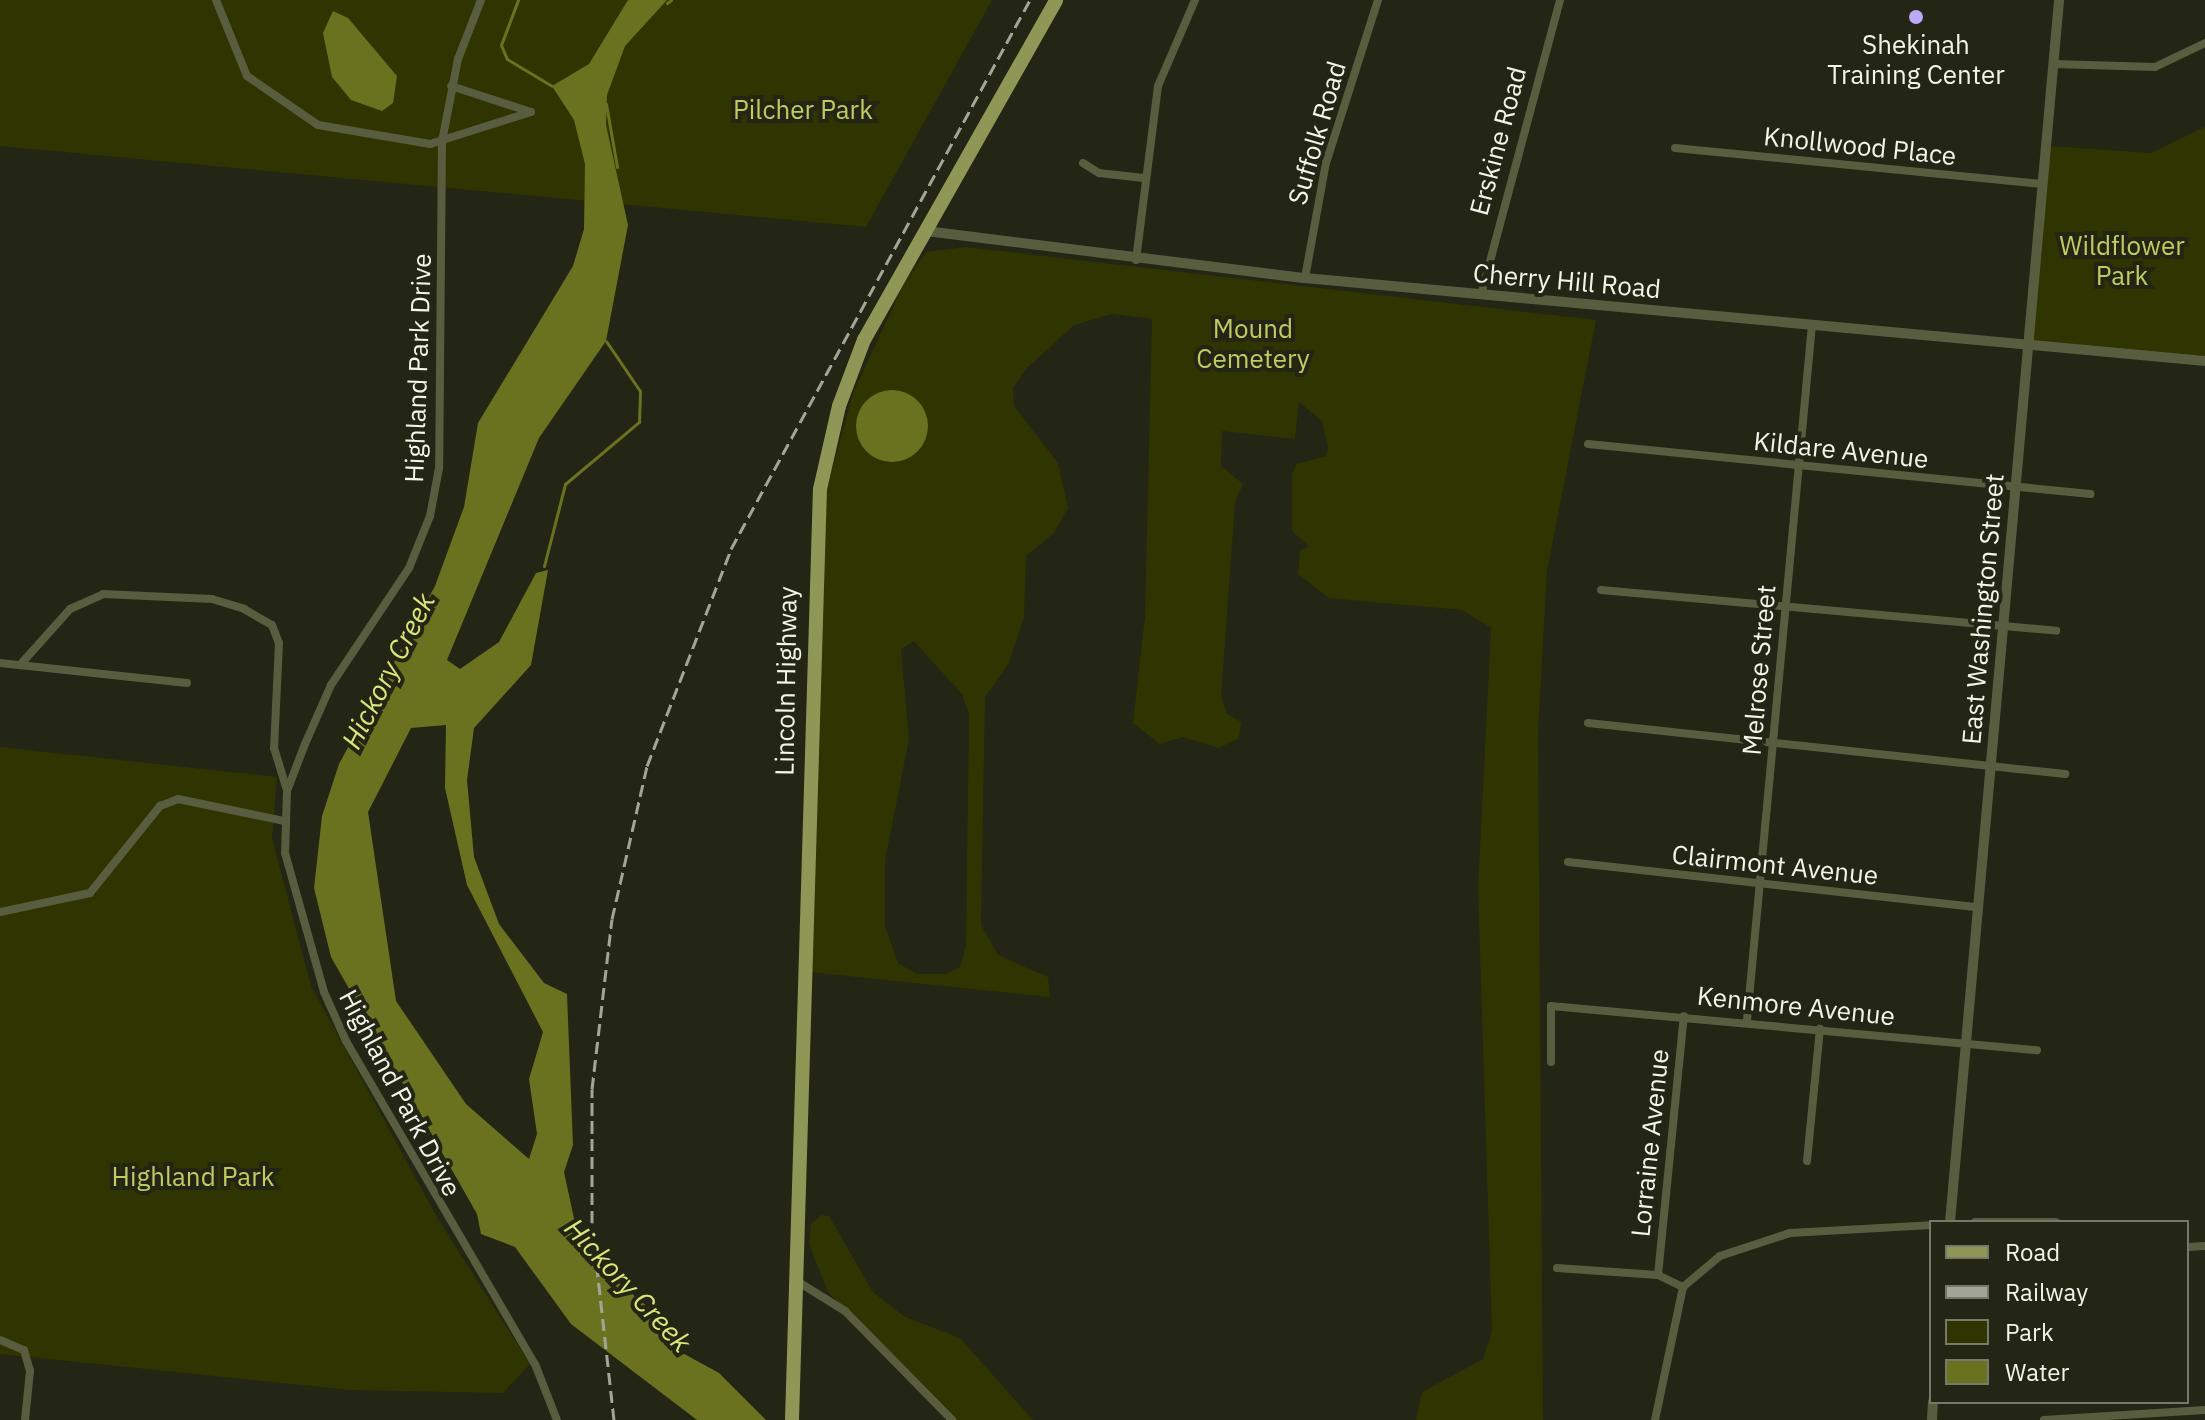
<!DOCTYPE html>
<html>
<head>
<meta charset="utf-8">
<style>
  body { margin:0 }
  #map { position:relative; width:2205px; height:1420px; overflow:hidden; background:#232515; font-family:"IBM Plex Sans",sans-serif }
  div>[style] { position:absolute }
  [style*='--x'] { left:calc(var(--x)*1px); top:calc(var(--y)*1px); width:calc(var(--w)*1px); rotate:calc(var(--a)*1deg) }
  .green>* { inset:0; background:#303401 }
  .water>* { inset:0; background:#6a7220 }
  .round { border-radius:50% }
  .stream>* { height:3px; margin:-1.5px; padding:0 1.5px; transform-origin:1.5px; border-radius:1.5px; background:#6a7220 }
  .minor>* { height:8px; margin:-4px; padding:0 4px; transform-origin:4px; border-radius:4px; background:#595d3f }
  .tertiary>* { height:10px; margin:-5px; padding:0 5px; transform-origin:5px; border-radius:5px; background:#595d3f }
  .primary>* { height:14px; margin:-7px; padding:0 7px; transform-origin:7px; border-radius:7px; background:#8f9756 }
  .rail>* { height:3px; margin-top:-1.5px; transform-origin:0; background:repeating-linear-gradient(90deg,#a3a598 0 12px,transparent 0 18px) }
  .dots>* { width:22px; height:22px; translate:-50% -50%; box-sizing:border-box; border:4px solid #232515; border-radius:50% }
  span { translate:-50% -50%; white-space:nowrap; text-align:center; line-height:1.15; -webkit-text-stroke:8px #232515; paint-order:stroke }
  .poi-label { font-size:26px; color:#f3f5ea }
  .park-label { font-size:26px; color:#c0cc60 }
  .street-label { font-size:26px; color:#f3f5ea }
  .water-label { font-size:28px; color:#d9e679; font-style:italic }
  .legend { position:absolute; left:1929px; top:1220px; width:260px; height:184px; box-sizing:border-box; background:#232515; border:2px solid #76786a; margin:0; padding:10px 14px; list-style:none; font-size:24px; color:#f3f5ea }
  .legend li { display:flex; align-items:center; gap:16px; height:40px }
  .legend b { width:40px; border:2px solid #76786a }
</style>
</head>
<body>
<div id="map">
  <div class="green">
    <i style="clip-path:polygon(0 0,992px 0,866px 227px,0 146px)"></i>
    <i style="clip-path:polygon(2205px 127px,2205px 359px,2031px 341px,2049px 146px,2151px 153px)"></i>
    <i style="clip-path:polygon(evenodd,966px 247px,1596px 320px,1547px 571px,1538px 733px,1543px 1420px,1416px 1420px,1422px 1392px,1483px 1359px,1492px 1331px,1478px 887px,1491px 628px,1462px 610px,1329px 598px,1298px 574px,1300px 551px,1309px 546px,1292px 531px,1292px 473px,1297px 464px,1326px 456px,1328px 447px,1322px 421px,1299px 402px,1295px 439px,1222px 431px,1221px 466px,1243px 484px,1235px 503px,1221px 696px,1227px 714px,1241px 722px,1239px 738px,1219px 748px,1183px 737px,1160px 744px,1133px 723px,1145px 616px,1152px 319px,1112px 314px,1074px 325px,1026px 369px,1013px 388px,1014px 406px,1058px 463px,1068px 508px,1054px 533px,1026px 556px,1024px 617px,1008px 665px,985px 697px,981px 925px,998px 955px,1048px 977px,1050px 997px,809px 972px,820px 527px,828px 485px,853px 393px,904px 284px,926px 252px,966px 247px,914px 641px,962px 694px,969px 714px,966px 946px,960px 967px,945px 974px,917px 974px,898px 963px,885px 926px,885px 861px,909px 739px,901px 649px,914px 641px)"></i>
    <i style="clip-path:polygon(0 747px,277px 777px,272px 838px,311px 986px,437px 1217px,530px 1364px,503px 1393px,351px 1390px,0 1354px)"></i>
    <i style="clip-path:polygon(821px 1215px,829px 1216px,873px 1292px,905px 1317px,960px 1338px,1033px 1420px,955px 1420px,828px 1292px,809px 1244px,811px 1224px)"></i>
  </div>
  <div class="water">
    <i style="clip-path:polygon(evenodd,628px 0,667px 0,625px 46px,607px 95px,606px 125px,628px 225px,606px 341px,539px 438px,447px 660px,460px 669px,499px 642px,536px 573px,548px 570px,531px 665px,474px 728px,467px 780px,474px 857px,499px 924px,544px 983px,567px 994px,573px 1145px,564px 1172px,581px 1251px,667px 1323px,668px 1345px,719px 1373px,766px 1420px,697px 1420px,571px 1324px,515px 1247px,481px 1234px,477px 1214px,331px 957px,314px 888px,322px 816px,339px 764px,435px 586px,464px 507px,478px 423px,573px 266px,584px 229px,585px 164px,574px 120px,552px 86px,589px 64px,628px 0,446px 725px,445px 788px,467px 885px,543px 1032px,529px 1079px,537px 1134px,529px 1159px,466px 1104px,396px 1001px,368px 812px,411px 728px,446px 725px)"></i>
    <i style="clip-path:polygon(333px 11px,348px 18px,397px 76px,393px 103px,382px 111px,351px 100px,332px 77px,323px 33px)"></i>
    <i class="round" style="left:856px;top:390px;width:72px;height:72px"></i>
  </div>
  <div class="stream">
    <i style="--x:518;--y:0;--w:48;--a:110.7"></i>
    <i style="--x:501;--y:45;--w:15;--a:67"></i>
    <i style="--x:507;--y:59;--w:52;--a:31"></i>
    <i style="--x:667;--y:3;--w:5;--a:-37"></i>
    <i style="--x:606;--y:104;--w:64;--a:80.1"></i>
    <i style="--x:544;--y:566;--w:85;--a:-75.6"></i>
    <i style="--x:565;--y:484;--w:97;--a:-40"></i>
    <i style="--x:639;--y:422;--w:31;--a:-88"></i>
    <i style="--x:640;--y:391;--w:60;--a:-124.2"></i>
  </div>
  <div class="minor">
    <i style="--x:216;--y:0;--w:82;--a:67.8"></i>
    <i style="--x:247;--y:76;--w:86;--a:34.6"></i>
    <i style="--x:318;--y:125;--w:114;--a:9.6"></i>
    <i style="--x:430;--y:144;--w:106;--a:-17.6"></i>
    <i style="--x:531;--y:112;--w:84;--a:-162"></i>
    <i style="--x:481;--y:0;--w:63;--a:111.3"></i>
    <i style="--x:458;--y:59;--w:84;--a:101"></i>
    <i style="--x:442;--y:141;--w:327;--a:90.5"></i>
    <i style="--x:439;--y:468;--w:49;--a:100.6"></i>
    <i style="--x:430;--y:516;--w:56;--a:112"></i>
    <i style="--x:409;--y:568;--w:141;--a:123.7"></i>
    <i style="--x:331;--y:685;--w:64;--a:113.8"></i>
    <i style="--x:305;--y:744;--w:50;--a:111"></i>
    <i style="--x:287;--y:791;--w:62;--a:91.8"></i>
    <i style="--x:285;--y:853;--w:144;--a:74.3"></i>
    <i style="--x:324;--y:992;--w:54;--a:65.8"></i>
    <i style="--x:346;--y:1041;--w:374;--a:59.7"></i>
    <i style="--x:535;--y:1364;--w:60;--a:68.6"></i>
    <i style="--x:2054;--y:64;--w:101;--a:1.7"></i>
    <i style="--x:2155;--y:67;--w:55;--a:-25.6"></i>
    <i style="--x:1675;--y:148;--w:368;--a:5.6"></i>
    <i style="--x:1083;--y:163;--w:19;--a:32"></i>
    <i style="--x:1099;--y:173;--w:45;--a:6.3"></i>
    <i style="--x:1136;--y:260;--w:175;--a:-82.8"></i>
    <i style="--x:1158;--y:86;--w:94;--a:-66.7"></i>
    <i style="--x:1305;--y:278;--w:117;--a:-79.7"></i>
    <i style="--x:1326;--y:163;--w:171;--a:-72.3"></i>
    <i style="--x:1481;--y:295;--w:305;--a:-75"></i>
    <i style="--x:1588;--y:444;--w:505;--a:5.68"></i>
    <i style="--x:1601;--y:590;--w:457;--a:5.1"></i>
    <i style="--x:0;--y:663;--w:188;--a:6.1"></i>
    <i style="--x:20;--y:665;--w:75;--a:-48.2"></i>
    <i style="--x:70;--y:609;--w:36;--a:-24"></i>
    <i style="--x:103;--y:594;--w:109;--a:2.6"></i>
    <i style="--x:212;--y:599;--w:34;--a:17"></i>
    <i style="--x:244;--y:609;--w:32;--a:30"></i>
    <i style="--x:272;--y:625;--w:19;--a:69"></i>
    <i style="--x:279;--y:643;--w:105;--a:92.7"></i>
    <i style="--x:274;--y:748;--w:44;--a:72.8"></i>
    <i style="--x:1588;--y:723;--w:480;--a:6.1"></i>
    <i style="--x:1568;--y:862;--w:412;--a:6.3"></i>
    <i style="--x:0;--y:912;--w:92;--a:-11.9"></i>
    <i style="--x:90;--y:893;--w:112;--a:-51.2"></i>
    <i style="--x:160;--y:806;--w:19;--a:-21"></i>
    <i style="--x:178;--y:799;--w:108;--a:11.7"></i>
    <i style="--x:1747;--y:1020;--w:699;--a:-84.66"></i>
    <i style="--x:1551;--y:1062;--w:56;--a:-90"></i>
    <i style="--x:1551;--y:1006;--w:488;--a:5.2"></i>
    <i style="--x:1807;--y:1161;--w:133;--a:-84.4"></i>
    <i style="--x:1975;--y:1222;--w:81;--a:0"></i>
    <i style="--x:2187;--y:1247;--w:18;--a:-3"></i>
    <i style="--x:1557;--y:1268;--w:101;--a:4"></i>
    <i style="--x:1658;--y:1275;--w:28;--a:26"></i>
    <i style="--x:1658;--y:1275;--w:260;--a:-84.3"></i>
    <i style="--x:800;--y:1283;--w:53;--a:31.9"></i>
    <i style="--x:845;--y:1311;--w:153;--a:45.5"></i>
    <i style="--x:0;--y:1340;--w:26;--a:23"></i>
    <i style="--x:24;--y:1350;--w:22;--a:74"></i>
    <i style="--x:30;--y:1371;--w:49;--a:95.8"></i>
    <i style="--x:1655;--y:1420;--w:136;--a:-78.1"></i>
    <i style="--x:1683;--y:1287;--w:48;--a:-40"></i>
    <i style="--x:1720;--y:1256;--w:74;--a:-18.2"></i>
    <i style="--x:1790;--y:1233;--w:141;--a:-3.2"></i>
    <i style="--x:2044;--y:1420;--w:161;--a:-3.6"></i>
  </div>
  <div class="tertiary">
    <i style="--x:926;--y:231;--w:382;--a:7.1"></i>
    <i style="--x:1305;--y:278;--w:904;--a:5.27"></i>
    <i style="--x:1950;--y:1222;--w:1227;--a:-84.9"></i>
    <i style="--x:1932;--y:1420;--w:18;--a:-87"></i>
  </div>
  <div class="primary">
    <i style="--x:792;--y:1420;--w:931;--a:-88.28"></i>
    <i style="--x:820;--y:489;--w:85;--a:-77.1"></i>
    <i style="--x:839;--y:406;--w:71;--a:-69.3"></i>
    <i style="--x:864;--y:340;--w:390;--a:-60.5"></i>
  </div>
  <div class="rail">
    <i style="--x:614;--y:1420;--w:198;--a:-96.4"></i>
    <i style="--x:592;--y:1223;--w:134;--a:-90"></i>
    <i style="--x:592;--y:1089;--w:171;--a:-83.3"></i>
    <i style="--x:612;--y:919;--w:157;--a:-77.1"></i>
    <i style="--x:647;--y:766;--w:233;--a:-68.8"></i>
    <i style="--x:731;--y:549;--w:625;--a:-61.43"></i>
  </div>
  <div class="dots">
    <i style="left:1916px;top:17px;background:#bcaaf6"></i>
  </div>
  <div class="poi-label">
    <span style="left:1916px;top:60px">Shekinah<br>Training Center</span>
  </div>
  <div class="park-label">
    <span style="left:803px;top:110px">Pilcher Park</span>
    <span style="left:2122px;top:261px">Wildflower<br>Park</span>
    <span style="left:1253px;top:344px">Mound<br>Cemetery</span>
    <span style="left:193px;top:1177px">Highland Park</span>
  </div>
  <div class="street-label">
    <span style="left:1317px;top:133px;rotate:-74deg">Suffolk Road</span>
    <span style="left:1498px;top:141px;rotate:-75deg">Erskine Road</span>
    <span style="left:1860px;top:146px;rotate:6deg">Knollwood Place</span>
    <span style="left:1567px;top:281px;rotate:5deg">Cherry Hill Road</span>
    <span style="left:418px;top:368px;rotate:-88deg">Highland Park Drive</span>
    <span style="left:1841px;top:450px;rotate:6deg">Kildare Avenue</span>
    <span style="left:1983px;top:609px;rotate:-85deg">East Washington Street</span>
    <span style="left:1759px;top:670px;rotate:-85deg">Melrose Street</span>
    <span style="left:786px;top:681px;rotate:-89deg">Lincoln Highway</span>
    <span style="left:1775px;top:865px;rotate:6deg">Clairmont Avenue</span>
    <span style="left:1796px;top:1006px;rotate:6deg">Kenmore Avenue</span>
    <span style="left:400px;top:1093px;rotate:62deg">Highland Park Drive</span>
    <span style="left:1650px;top:1143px;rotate:-84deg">Lorraine Avenue</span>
  </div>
  <div class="water-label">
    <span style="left:388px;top:671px;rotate:-63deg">Hickory Creek</span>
    <span style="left:628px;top:1285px;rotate:47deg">Hickory Creek</span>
  </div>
  <ul class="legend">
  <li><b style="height:10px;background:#8f9756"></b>Road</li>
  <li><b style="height:10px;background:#a3a598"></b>Railway</li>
  <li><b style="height:22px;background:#303401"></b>Park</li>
  <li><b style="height:22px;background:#6a7220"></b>Water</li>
  </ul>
</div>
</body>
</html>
